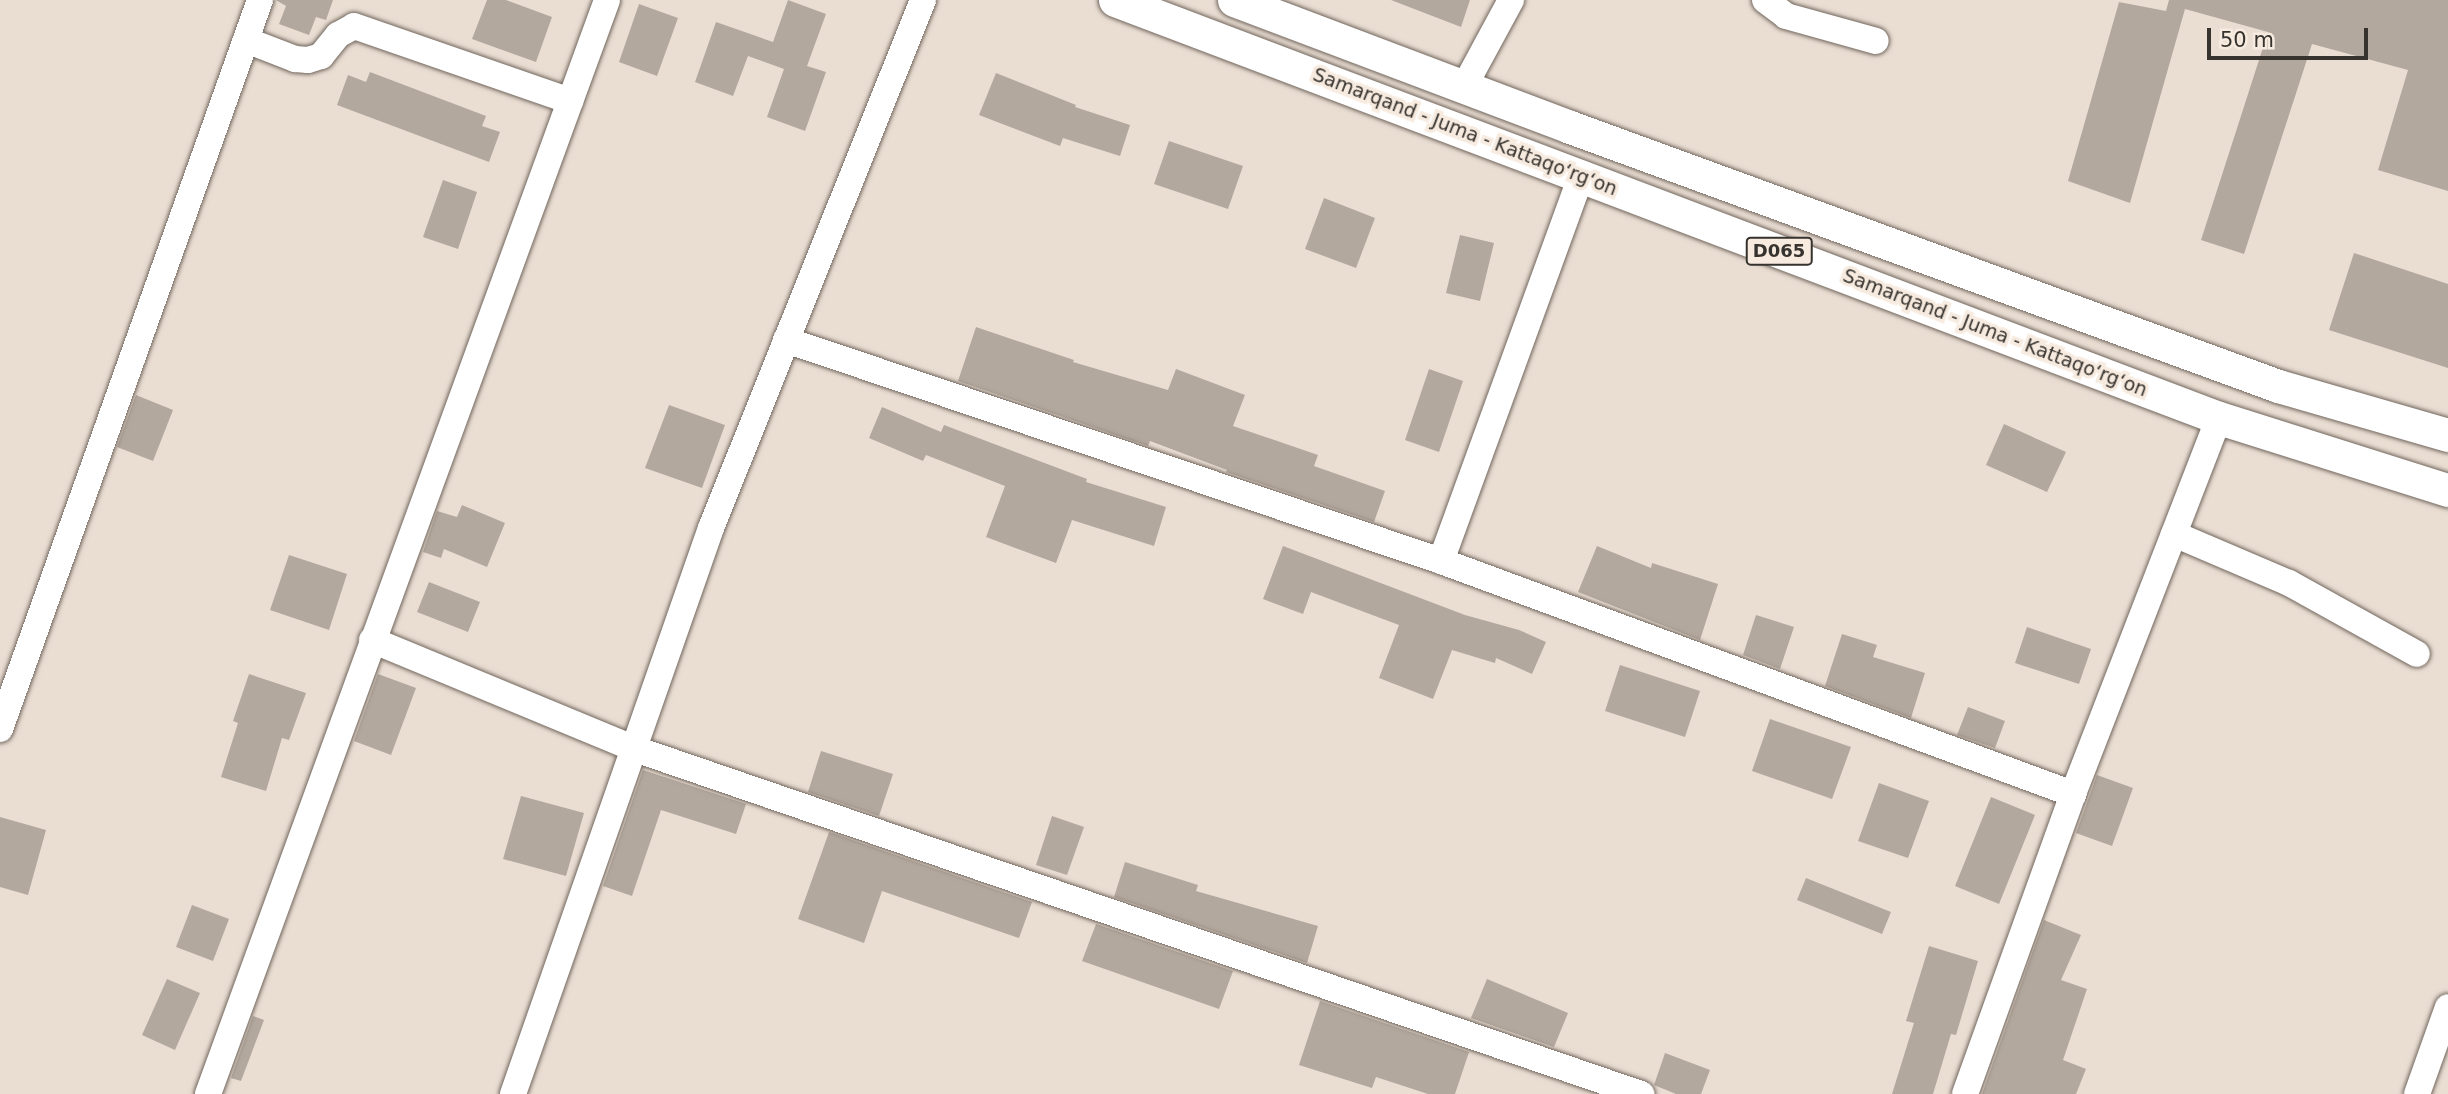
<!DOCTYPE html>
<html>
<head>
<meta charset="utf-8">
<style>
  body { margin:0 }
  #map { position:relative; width:2448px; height:1094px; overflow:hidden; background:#eaded3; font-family:"DejaVu Sans",sans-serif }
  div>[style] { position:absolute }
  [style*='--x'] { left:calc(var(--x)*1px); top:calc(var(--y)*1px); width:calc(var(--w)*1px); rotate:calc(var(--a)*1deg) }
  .building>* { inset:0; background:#b3a89e }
  .roads { filter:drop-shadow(0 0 2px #71665d) drop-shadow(0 0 2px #71665d) }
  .minor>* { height:26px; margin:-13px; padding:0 13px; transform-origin:13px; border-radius:13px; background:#fff }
  .major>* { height:33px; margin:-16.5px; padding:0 16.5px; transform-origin:16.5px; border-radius:16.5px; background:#fff }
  span { translate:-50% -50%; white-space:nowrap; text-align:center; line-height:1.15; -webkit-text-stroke:7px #f7ebe0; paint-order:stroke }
  .shield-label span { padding:2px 5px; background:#f7ebe0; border:2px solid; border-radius:5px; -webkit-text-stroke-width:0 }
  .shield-label { font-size:18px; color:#36322d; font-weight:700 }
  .street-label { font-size:19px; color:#36322d }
  .scale { position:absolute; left:2207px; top:28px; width:161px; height:32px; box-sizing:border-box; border:4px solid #36322d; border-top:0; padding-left:9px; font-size:21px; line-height:24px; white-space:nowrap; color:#36322d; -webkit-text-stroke:5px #f7ebe0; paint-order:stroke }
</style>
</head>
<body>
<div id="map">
  <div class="building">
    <i style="clip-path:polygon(276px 0,333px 0,326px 20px,316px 17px,309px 35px,279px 24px,286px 6px)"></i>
    <i style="clip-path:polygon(487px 0,506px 0,552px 17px,536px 62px,472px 39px)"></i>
    <i style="clip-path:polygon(788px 0,826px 14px,807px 66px,826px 72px,805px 131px,767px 117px,784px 69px,748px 56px,733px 96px,695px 82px,716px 22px,773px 42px)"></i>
    <i style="clip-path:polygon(1391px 0,1470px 0,1461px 27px)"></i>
    <i style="clip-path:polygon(2169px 0,2448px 0,2448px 191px,2378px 170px,2408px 70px,2312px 44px,2244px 254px,2201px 240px,2268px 32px,2185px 9px,2130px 203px,2068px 181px,2119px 2px,2166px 11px)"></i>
    <i style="clip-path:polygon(639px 4px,678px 18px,657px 76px,619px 62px)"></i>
    <i style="clip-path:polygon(370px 72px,486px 116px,482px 126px,500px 132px,489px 162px,337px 105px,348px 75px,366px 82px)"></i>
    <i style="clip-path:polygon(996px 73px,1076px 105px,1075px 107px,1130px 125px,1120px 156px,1063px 138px,1060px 146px,979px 115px)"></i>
    <i style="clip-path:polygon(1169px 141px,1243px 166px,1228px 209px,1154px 184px)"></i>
    <i style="clip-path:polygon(443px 180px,477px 192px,458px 249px,423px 237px)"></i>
    <i style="clip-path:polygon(1324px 198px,1375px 218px,1356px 268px,1305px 249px)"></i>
    <i style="clip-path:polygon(1460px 235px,1494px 243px,1480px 301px,1446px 293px)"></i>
    <i style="clip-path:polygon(2354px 253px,2448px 284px,2448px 368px,2329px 330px)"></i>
    <i style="clip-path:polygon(976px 327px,1074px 360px,1073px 362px,1168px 390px,1176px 369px,1245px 395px,1233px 426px,1318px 455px,1314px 466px,1385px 491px,1374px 522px,1226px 472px,1227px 470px,1150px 441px,1148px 446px,958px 381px)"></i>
    <i style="clip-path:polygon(1429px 369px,1463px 381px,1439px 452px,1405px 440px)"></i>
    <i style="clip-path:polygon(136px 395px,173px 410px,153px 461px,117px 447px)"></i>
    <i style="clip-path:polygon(669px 405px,725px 425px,702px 488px,645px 468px)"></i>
    <i style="clip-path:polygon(882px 407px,941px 432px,944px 425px,1087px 479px,1086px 482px,1166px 507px,1154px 546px,1072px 520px,1056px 563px,986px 537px,1005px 486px,926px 455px,923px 461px,869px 438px)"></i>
    <i style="clip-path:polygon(2004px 424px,2066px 452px,2047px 492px,1986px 465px)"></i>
    <i style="clip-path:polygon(462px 505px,505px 523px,487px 567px,444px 549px,441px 558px,423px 552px,437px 511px,457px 517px)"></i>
    <i style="clip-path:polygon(1283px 546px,1465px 615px,1519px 630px,1546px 642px,1532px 674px,1496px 658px,1495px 663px,1452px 650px,1433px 699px,1379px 678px,1399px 625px,1311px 592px,1303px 614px,1263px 599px)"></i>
    <i style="clip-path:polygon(1597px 546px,1651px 568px,1652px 563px,1718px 584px,1700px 640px,1578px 592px)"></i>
    <i style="clip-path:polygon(289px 555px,347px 574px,329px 630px,270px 610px)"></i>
    <i style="clip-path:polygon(429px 582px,480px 602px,468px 632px,417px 612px)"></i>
    <i style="clip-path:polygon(1756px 615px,1794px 627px,1780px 669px,1743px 655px)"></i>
    <i style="clip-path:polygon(2027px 627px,2091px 649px,2079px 684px,2015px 663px)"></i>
    <i style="clip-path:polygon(1842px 634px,1877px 645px,1873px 657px,1925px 673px,1911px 718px,1825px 686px)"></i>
    <i style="clip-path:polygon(1620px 665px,1700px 691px,1685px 737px,1605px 711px)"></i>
    <i style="clip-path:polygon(249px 674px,306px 693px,289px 740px,282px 738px,266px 791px,221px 777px,238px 723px,233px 721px)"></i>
    <i style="clip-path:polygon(378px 674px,416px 688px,391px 755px,354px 741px)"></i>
    <i style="clip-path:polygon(1968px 707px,2005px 721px,1995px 748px,1957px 735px)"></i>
    <i style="clip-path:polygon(1770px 719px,1851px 747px,1832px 799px,1752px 771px)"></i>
    <i style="clip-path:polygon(821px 751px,893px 774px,879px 816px,808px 792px)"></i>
    <i style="clip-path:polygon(643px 770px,746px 804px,736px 834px,661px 810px,632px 896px,603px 886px)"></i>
    <i style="clip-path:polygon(2097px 775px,2133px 788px,2112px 846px,2076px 833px)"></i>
    <i style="clip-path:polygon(1879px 783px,1929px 801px,1908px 858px,1858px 841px)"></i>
    <i style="clip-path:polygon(521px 796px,584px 813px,566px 876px,503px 859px)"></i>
    <i style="clip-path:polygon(1991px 797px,2035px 815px,1999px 904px,1955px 886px)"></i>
    <i style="clip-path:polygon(1052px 816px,1084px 827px,1067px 875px,1036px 865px)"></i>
    <i style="clip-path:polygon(0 817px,46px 830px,28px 895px,0 887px)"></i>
    <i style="clip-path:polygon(829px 832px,1032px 902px,1019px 938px,882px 891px,864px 943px,798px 919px)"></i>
    <i style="clip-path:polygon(1125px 862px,1198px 885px,1196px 891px,1318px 926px,1307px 963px,1114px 897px)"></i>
    <i style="clip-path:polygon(1806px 878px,1891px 912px,1882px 934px,1797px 900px)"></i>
    <i style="clip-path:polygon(192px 905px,229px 919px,213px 961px,176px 947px)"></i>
    <i style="clip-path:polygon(2044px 920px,2081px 935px,2061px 980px,2087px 989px,2063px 1060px,2086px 1069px,2076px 1094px,1982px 1094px)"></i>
    <i style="clip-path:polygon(1096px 924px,1233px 971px,1219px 1009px,1082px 961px)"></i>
    <i style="clip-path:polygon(1929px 946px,1978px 961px,1956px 1035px,1951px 1034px,1933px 1094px,1892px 1094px,1914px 1023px,1906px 1021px)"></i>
    <i style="clip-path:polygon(167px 979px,200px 993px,175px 1050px,142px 1035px)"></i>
    <i style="clip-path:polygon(1487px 979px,1568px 1013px,1554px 1047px,1471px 1018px)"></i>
    <i style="clip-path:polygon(1320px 1001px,1469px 1052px,1455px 1094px,1428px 1094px,1376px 1077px,1372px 1088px,1299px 1065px)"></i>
    <i style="clip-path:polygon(253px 1016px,264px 1020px,241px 1081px,231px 1078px)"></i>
    <i style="clip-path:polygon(1665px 1053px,1710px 1070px,1701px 1094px,1676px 1094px,1654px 1085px)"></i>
  </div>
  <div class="roads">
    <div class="minor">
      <i style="--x:1765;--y:0;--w:26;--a:37"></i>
      <i style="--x:1786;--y:16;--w:93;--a:15.5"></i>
      <i style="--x:246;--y:40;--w:53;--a:21.2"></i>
      <i style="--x:295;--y:59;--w:13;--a:4"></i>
      <i style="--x:308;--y:60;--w:14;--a:-17"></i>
      <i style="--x:321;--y:56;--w:27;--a:-51"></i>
      <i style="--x:338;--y:35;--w:18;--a:-29"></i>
      <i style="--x:354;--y:26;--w:229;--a:19.1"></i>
      <i style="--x:1464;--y:87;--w:99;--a:-61.6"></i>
      <i style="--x:786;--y:340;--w:691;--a:18.64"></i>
      <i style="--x:1441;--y:561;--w:674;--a:20.24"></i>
      <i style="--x:2174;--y:534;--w:125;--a:23.1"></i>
      <i style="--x:2289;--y:583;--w:146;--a:29"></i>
      <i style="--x:1441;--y:561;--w:410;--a:-70"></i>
      <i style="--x:372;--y:640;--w:285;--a:22.5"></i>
      <i style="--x:635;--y:749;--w:1064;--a:18.93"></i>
      <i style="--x:0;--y:729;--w:774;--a:-70.37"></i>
      <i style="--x:208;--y:1094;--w:1164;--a:-69.96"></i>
      <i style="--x:513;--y:1094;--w:600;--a:-70.72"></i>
      <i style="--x:711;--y:528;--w:569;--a:-68.12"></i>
      <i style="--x:1965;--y:1094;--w:319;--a:-70.2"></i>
      <i style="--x:2073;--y:794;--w:403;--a:-68.8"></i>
      <i style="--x:2417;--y:1094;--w:92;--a:-70.4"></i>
    </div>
    <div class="major">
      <i style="--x:1115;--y:0;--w:1180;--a:20.74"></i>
      <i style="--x:2219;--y:418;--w:240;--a:17.5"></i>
      <i style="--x:1234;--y:0;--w:359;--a:20.7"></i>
      <i style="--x:1570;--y:127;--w:754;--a:20.09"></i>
      <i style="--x:2278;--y:386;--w:177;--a:16.1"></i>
    </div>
  </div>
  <div class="shield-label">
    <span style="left:1779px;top:251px">D065</span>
  </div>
  <div class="street-label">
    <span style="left:1465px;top:132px;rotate:21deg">Samarqand - Juma - Kattaqo‘rg‘on</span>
    <span style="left:1995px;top:333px;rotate:21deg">Samarqand - Juma - Kattaqo‘rg‘on</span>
  </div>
  <div class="scale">50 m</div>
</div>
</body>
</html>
